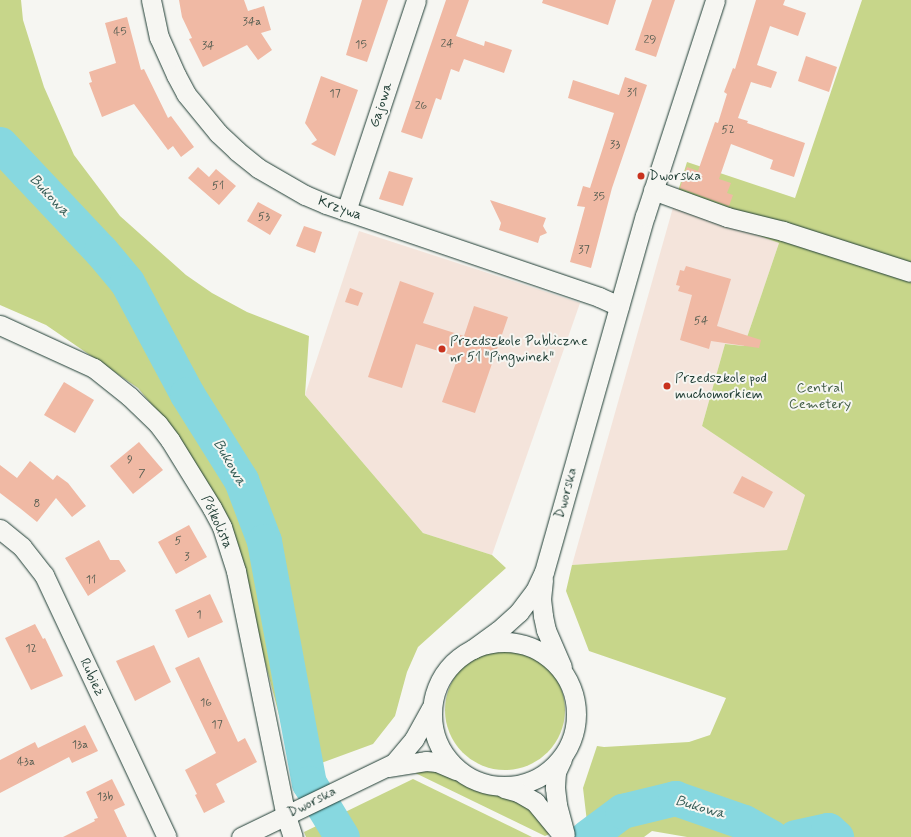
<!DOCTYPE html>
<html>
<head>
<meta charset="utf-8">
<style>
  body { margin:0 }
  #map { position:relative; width:911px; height:837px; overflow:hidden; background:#f6f6f2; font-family:Mynerve,sans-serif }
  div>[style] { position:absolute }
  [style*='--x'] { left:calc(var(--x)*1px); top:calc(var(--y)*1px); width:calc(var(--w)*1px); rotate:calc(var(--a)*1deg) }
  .built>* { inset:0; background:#f4e4db }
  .green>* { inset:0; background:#c7d68a }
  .round { border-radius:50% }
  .river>* { height:35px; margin:-17.5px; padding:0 17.5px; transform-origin:17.5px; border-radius:17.5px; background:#87d8e0 }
  .building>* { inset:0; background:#f0b9a4 }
  .roads { filter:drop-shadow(0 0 1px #1f3d34) drop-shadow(0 0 1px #1f3d34) }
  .street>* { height:19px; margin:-9.5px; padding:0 9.5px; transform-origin:9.5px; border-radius:9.5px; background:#f6f6f2 }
  .street>.ring { margin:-9.5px; padding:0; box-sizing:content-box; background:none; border:19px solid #f6f6f2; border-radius:50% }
  .dots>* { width:11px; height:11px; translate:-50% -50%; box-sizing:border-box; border:2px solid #f6f6f2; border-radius:50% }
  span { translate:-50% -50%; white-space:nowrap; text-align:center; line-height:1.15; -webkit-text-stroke:4px #f6f6f2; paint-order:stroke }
  .number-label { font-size:12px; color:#535c50 }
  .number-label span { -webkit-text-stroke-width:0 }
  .street-label { font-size:14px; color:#1f3d34 }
  .poi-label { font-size:14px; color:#1f3d34 }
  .left { translate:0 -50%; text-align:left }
  .park-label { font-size:14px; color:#415c45 }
  .water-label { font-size:15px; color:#345c56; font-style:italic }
</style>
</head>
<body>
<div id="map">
  <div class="built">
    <i style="clip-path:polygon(674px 204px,779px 243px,744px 346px,725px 344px,702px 426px,805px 495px,787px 550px,572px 565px)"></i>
    <i style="clip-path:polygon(359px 231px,580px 303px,492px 555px,423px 533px,305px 395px)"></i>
  </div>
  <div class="green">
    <i style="clip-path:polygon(0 0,21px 0,23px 20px,44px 87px,74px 155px,120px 216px,186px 275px,212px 293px,247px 312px,309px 336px,305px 395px,423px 533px,492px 555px,506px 568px,418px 647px,407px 672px,395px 716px,373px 744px,294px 773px,233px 538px,177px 435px,138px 388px,46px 325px,0 305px)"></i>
    <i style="clip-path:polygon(862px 0,911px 0,911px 837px,687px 837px,652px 831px,644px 837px,595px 837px,587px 822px,583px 788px,597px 746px,604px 747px,689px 742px,710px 735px,726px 698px,589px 651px,566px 591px,572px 565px,787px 550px,805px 495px,702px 426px,725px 344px,744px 346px,779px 243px,674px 204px,687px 162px,795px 198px)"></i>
    <i class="round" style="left:445px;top:650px;width:120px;height:120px"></i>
    <i style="clip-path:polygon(409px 766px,450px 773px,473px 787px,516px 796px,552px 833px,545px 836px,405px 768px)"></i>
    <i style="clip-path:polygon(413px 779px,532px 837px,306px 837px,304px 832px)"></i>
  </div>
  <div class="river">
    <i style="--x:0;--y:144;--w:147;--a:46.7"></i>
    <i style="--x:101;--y:251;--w:40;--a:50"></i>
    <i style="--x:127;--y:282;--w:127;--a:61.8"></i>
    <i style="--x:187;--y:394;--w:102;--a:57.9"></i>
    <i style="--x:241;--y:480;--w:65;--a:69.3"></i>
    <i style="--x:264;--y:541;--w:246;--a:79.5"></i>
    <i style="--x:309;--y:783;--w:63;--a:58.6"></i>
    <i style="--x:587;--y:837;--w:44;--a:-36.6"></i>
    <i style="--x:622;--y:811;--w:55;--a:-13.8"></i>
    <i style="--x:675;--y:798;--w:73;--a:19.2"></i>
    <i style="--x:744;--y:822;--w:31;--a:29"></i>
    <i style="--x:795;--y:837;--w:34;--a:-12"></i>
    <i style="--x:828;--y:830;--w:11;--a:41"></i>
  </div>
  <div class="building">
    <i style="clip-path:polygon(179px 0,244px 0,248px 11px,264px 6px,271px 30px,261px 33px,272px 50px,258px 60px,247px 45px,203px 67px,189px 39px,192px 38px,182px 17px)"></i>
    <i style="clip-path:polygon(362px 0,388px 0,367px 62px,346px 55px)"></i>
    <i style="clip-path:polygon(446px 0,469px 0,456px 36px,484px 46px,485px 41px,512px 50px,504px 73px,464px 59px,459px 72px,451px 69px,441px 100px,436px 98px,422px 139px,401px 132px)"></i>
    <i style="clip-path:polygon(543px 0,616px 0,608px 25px,542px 3px)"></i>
    <i style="clip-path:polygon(652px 0,675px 0,656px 57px,635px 50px)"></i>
    <i style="clip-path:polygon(756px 0,785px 0,783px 5px,806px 13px,798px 36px,770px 26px,757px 65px,777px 72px,771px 88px,751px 82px,738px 118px,748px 121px,747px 123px,805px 143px,794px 177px,770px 169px,773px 160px,731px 144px,719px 179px,731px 183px,727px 193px,733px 195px,729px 206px,680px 188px,687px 167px,698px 171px,715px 122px,718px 123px,727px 94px,724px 92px,733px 68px,735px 69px)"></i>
    <i style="clip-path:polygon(127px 17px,141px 70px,144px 69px,168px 118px,171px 116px,194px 147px,181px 157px,173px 146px,168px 150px,134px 104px,102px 117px,89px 83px,92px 82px,89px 72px,116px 63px,105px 23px)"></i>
    <i style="clip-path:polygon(806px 56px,837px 67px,829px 92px,798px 81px)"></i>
    <i style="clip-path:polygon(321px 76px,358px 90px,335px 156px,311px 144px,317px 140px,305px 123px)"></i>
    <i style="clip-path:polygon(625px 77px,647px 85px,612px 188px,591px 268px,570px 262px,585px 207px,577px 206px,583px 186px,590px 188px,614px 113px,568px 98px,573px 80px,619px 95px)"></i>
    <i style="clip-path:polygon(198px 167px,209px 177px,216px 169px,236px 186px,219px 205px,188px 178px)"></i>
    <i style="clip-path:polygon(389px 171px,413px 178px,403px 206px,379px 199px)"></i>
    <i style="clip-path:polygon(490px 200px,546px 218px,543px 226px,547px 233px,540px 236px,538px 243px,499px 230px,501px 223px)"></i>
    <i style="clip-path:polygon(258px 202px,282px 215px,270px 235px,247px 221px)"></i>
    <i style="clip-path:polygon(304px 226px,322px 232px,315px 253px,296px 246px)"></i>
    <i style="clip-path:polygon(686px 266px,731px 279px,717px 326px,761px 340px,759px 348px,711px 341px,709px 349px,680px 340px,692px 295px,678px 291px,680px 286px,676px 285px,680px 270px,684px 271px)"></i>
    <i style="clip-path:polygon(400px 281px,434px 293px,423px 323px,464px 336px,474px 306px,508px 317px,475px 413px,442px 402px,458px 357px,416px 344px,402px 388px,368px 377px)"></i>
    <i style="clip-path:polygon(350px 288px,363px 293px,358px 306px,345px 302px)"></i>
    <i style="clip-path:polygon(64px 382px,94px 400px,75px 433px,44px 415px)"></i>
    <i style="clip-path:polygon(139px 442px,163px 470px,133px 494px,110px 466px)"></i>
    <i style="clip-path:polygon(30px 461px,53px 480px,57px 475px,68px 483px,86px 506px,72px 517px,56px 498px,37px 522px,21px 509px,0 493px,0 465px,17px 478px)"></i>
    <i style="clip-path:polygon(742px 476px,773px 492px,764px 508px,733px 493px)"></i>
    <i style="clip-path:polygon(189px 525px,207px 557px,176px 574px,158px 542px)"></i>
    <i style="clip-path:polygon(99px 540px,110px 560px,119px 560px,126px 571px,88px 596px,65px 558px)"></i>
    <i style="clip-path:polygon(210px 594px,223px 622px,188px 638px,175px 610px)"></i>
    <i style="clip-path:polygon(35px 624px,43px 639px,45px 638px,63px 676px,31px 690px,5px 638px)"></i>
    <i style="clip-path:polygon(154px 645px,171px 682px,135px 701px,116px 661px)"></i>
    <i style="clip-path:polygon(199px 657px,238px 742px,245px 738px,257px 762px,216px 784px,225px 802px,204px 813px,195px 795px,197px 794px,185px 770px,216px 753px,175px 668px)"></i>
    <i style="clip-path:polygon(85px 725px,98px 751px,72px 763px,69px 757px,0 793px,0 760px,35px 742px,38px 748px)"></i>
    <i style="clip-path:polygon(112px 779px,125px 805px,114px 810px,127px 837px,63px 837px,95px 821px,94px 819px,98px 818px,86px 792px)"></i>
  </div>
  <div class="roads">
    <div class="street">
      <i style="--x:151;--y:0;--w:38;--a:78"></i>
      <i style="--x:159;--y:37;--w:42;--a:65.9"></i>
      <i style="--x:176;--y:75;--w:21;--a:62"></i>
      <i style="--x:186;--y:94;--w:50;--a:50.6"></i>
      <i style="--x:218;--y:133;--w:26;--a:43"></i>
      <i style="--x:237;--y:151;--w:27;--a:39"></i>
      <i style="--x:258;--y:168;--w:54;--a:29.9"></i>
      <i style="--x:305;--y:195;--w:23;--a:23"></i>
      <i style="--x:326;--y:204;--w:288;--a:18.8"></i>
      <i style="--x:599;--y:297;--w:22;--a:24"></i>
      <i style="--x:653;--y:190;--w:79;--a:20"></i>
      <i style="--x:727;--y:217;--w:58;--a:14"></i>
      <i style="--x:783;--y:231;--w:134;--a:17.8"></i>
      <i style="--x:346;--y:211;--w:222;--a:-71.6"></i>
      <i style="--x:0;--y:325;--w:103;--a:24.6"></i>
      <i style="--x:94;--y:368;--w:45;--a:38.7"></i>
      <i style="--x:129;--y:396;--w:40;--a:44"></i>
      <i style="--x:158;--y:424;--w:20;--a:53"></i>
      <i style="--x:170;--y:440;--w:80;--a:58.3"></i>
      <i style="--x:212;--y:508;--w:21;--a:62"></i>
      <i style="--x:222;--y:527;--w:46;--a:72.3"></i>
      <i style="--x:236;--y:571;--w:250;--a:78.5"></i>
      <i style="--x:286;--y:816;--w:22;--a:72"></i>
      <i style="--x:0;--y:529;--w:28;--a:39"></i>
      <i style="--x:22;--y:547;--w:36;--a:52"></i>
      <i style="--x:44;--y:575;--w:289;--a:64.9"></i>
      <i style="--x:543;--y:580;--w:19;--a:96"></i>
      <i style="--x:541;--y:599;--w:17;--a:83"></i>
      <i style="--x:543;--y:616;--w:14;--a:78"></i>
      <i style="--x:546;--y:630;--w:40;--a:66.6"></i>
      <i class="ring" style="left:432px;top:642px;width:125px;height:125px"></i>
      <i style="--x:473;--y:649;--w:31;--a:-36"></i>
      <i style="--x:498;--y:631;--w:28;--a:-42"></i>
      <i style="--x:519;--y:612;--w:26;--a:-53"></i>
      <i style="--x:535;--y:591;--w:21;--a:-65"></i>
      <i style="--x:544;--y:572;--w:370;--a:-74.2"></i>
      <i style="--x:645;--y:216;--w:227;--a:-72"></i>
      <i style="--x:562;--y:759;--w:14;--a:115"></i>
      <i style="--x:556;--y:772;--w:16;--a:94"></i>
      <i style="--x:555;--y:788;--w:17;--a:83"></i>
      <i style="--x:557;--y:805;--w:30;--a:75"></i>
      <i style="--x:388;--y:767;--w:38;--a:-9"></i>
      <i style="--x:426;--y:761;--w:11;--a:5"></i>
      <i style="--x:437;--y:762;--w:21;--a:23"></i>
      <i style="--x:504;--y:788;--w:15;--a:16"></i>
      <i style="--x:518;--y:792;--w:20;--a:30"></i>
      <i style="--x:535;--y:802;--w:45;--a:50.4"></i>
      <i style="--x:241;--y:837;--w:170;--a:-25.8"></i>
      <i style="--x:394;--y:763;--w:31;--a:-50"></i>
      <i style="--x:414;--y:739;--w:35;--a:-61"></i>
    </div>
  </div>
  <div class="dots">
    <i style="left:641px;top:176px;background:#c8321e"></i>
    <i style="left:442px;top:349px;background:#c8321e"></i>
    <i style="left:667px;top:386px;background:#c8321e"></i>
  </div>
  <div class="number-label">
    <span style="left:252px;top:23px">34a</span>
    <span style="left:120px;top:33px">45</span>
    <span style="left:650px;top:41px">29</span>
    <span style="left:447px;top:45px">24</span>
    <span style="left:361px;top:46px">15</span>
    <span style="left:208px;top:47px">34</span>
    <span style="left:632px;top:94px">31</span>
    <span style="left:335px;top:95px">17</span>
    <span style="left:421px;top:107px">26</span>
    <span style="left:728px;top:131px">52</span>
    <span style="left:615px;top:146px">33</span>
    <span style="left:218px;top:187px">51</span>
    <span style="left:599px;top:198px">35</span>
    <span style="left:264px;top:218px">53</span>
    <span style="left:584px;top:251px">37</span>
    <span style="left:701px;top:322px">54</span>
    <span style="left:130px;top:461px">9</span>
    <span style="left:142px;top:475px">7</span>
    <span style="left:37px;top:505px">8</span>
    <span style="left:178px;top:542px">5</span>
    <span style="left:187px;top:558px">3</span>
    <span style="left:91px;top:581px">11</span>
    <span style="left:199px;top:616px">1</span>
    <span style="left:31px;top:650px">12</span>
    <span style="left:206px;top:704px">16</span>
    <span style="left:217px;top:726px">17</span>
    <span style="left:80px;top:746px">13a</span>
    <span style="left:26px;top:763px">43a</span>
    <span style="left:105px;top:798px">13b</span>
  </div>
  <div class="street-label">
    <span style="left:381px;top:105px;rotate:-72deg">Gajowa</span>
    <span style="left:340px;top:208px;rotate:20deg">Krzywa</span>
    <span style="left:566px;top:493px;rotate:-75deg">Dworska</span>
    <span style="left:217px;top:522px;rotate:65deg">Półkolista</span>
    <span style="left:92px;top:677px;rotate:65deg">Rubież</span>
    <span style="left:312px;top:802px;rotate:-27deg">Dworska</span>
  </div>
  <div class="poi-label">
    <span class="left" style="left:649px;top:176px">Dworska</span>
    <span class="left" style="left:450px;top:349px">Przedszkole Publiczne<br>nr 51 "Pingwinek"</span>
    <span class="left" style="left:675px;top:386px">Przedszkole pod<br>muchomorkiem</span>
  </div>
  <div class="park-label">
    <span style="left:820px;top:396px">Central<br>Cemetery</span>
  </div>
  <div class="water-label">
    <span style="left:49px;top:196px;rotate:47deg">Bukowa</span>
    <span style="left:229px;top:463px;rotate:60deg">Bukowa</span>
    <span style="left:700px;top:808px;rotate:16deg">Bukowa</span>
  </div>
</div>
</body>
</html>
